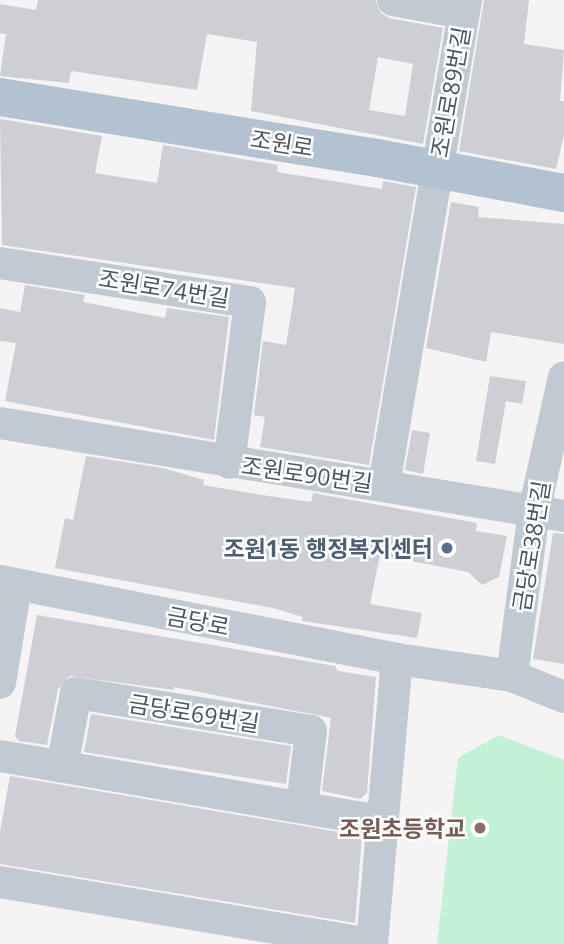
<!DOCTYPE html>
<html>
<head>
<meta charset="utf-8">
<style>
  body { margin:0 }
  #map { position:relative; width:564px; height:944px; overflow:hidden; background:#f5f3f3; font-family:"Open Sans","Noto Sans KR",sans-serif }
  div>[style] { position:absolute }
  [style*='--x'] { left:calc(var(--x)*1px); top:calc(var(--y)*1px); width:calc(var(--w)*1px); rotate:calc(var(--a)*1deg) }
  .green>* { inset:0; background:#c3f1d5 }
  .building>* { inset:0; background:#cdcfd5 }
  .minor>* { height:32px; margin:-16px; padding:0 16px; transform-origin:16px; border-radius:16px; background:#c1cad2 }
  .major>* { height:38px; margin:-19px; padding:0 19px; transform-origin:19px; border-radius:19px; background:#b3c2d1 }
  .dots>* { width:19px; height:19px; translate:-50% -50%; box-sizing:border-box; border:4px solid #fff; border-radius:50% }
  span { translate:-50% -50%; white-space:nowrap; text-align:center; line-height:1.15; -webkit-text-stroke:5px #fff; paint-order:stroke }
  .street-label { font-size:23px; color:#4a5661 }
  .service-label { font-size:23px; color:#4e5e75; font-weight:700 }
  .right { translate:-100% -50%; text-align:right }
  .education-label { font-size:23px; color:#785e54; font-weight:700 }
</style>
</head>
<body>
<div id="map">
  <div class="green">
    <i style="clip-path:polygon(499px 735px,564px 760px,564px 944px,437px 944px,458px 758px)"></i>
  </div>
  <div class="building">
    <i style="clip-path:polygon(evenodd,38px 0,375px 0,381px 13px,389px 18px,443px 28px,423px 144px,251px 111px,257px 42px,207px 34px,197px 90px,71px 71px,69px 83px,0 76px,6px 34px,0 33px,0 4px,36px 10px,38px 0,378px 57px,413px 64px,405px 116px,369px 110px,378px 57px)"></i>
    <i style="clip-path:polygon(484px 0,529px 0,524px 44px,564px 50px,560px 101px,564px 101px,564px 135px,556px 169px,459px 151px)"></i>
    <i style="clip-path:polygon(0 119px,102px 136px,95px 173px,157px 183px,163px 145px,278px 165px,277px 172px,382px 189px,383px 181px,416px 187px,369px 465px,260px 447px,265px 417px,254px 415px,263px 341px,286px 345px,295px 288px,2px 245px)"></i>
    <i style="clip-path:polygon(451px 202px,479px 207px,478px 217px,564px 224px,564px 344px,491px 332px,486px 362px,426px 348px)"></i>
    <i style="clip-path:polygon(25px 285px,85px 295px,83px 302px,165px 318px,167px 308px,229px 317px,214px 440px,5px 401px,16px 343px,0 341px,0 308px,20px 312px)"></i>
    <i style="clip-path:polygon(490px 376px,526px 381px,522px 404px,506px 401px,495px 464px,476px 461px)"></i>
    <i style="clip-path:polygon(412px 430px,430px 433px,423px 474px,405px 470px)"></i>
    <i style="clip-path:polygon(86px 456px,163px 468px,204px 480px,203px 485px,262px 495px,311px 502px,313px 493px,477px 523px,476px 531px,507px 536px,499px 577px,482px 585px,468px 572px,380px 555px,370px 604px,422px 613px,417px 638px,302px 621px,303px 617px,273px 608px,55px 568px,65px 518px,73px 520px)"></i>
    <i style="clip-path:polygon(553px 533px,564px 534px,564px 664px,533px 659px)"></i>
    <i style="clip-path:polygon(37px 615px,335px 666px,338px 671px,376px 677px,367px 793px,360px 799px,322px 791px,331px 718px,174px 687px,174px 690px,70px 676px,58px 689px,47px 745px,19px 741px,15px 736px)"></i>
    <i style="clip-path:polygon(91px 714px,291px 746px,286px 784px,84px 752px)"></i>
    <i style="clip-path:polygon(10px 776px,362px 836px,355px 923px,0 864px,0 832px)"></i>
  </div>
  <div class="minor">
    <i style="--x:393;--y:0;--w:71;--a:10.5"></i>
    <i style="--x:0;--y:263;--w:253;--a:8.9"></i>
    <i style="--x:250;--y:302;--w:162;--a:97.4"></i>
    <i style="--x:0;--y:423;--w:572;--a:9.36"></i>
    <i style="--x:384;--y:485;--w:492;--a:-80.4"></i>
    <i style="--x:0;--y:581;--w:405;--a:11.1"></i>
    <i style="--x:397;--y:659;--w:116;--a:8.4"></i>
    <i style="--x:512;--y:676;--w:56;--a:22"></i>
    <i style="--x:512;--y:676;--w:166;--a:-82.4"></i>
    <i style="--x:534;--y:511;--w:137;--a:-77.4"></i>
    <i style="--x:0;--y:683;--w:99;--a:-80.7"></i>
    <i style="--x:0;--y:756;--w:387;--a:9.7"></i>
    <i style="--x:62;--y:767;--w:75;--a:-79.3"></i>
    <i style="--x:76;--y:693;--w:238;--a:9.2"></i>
    <i style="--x:311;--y:731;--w:77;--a:96.8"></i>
    <i style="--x:0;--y:882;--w:376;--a:9.5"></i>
    <i style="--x:372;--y:944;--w:286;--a:-85"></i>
  </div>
  <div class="major">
    <i style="--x:0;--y:97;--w:382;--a:9.2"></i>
    <i style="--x:377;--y:158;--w:190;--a:10.6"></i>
  </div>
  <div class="dots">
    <i style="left:447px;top:548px;background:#5c6f8a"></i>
    <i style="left:480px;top:828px;background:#8d6e63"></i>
  </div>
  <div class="street-label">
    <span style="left:450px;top:92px;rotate:-80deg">조원로89번길</span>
    <span style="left:282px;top:143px;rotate:9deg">조원로</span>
    <span style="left:164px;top:288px;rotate:9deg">조원로74번길</span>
    <span style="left:307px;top:474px;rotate:8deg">조원로90번길</span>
    <span style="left:531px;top:546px;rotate:-81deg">금당로38번길</span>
    <span style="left:198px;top:621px;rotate:11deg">금당로</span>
    <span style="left:194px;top:713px;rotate:9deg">금당로69번길</span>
  </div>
  <div class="service-label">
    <span class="right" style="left:433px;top:548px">조원1동 행정복지센터</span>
  </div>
  <div class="education-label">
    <span class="right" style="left:466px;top:828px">조원초등학교</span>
  </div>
</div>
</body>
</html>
